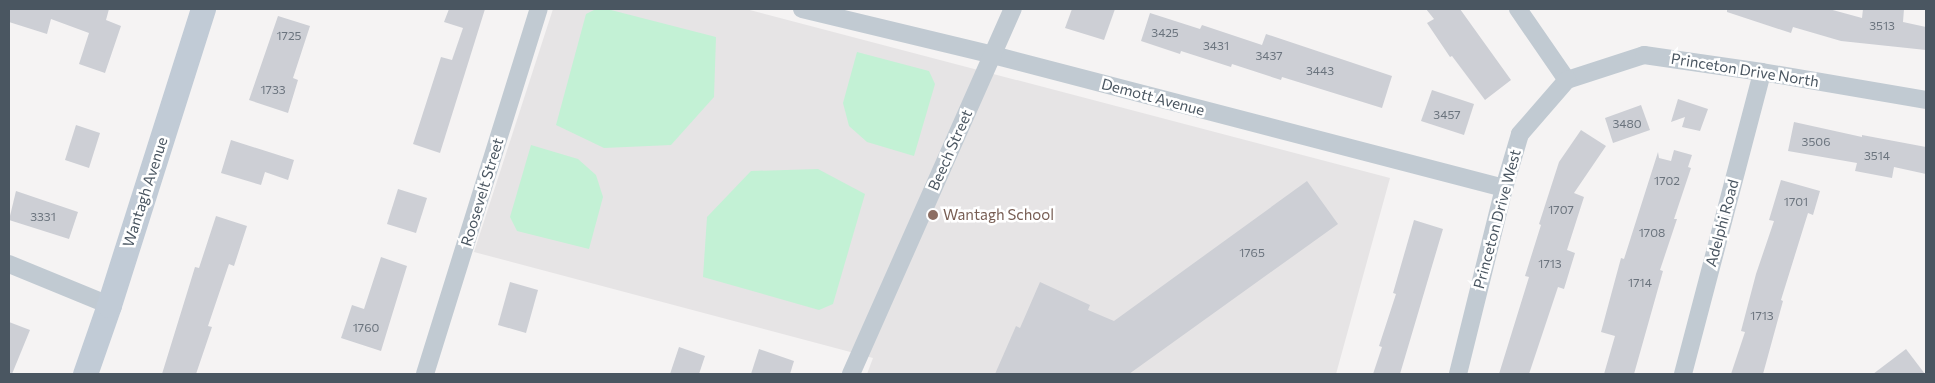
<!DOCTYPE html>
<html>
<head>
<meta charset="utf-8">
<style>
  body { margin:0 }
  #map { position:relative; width:1935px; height:383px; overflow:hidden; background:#f5f3f3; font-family:Commissioner,sans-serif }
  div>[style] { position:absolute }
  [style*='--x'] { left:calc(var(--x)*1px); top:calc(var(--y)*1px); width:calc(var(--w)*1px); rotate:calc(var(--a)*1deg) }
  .education>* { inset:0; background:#e6e4e5 }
  .green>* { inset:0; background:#c3f1d5 }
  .building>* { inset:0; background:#cdcfd5 }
  .minor>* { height:18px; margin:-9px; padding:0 9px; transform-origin:9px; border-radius:9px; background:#c1cad2 }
  .secondary>* { height:25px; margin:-12.5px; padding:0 12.5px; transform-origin:12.5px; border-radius:12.5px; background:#c1cbd6 }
  .dots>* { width:14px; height:14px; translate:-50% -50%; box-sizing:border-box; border:2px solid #fff; border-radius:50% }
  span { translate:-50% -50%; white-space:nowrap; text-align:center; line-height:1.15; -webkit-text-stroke:5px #fff; paint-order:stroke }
  .number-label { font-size:12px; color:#6b747e }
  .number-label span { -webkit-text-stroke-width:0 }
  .street-label { font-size:15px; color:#4a5661 }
  .education-label { font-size:15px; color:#785e54 }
  .left { translate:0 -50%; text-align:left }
  .frame { position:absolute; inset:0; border:10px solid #4a5661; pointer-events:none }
</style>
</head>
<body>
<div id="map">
  <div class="education">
    <i style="clip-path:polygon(553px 9px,746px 9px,1390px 178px,1336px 374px,867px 374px,873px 358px,474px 252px)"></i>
  </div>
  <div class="green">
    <i style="clip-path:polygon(596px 9px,607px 9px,716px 37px,714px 97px,671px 145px,604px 148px,556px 125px,586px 14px)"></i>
    <i style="clip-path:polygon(857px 52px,929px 71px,935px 84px,914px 156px,867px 142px,849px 126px,843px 103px)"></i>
    <i style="clip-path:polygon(531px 145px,578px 159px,596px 175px,603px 197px,589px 249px,517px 231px,510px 217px)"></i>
    <i style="clip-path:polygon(818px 169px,865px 194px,833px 304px,819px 310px,703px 277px,707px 217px,751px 171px)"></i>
  </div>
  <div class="building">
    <i style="clip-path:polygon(9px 9px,109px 9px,106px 20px,121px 26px,105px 73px,79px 64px,89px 33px,51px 19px,47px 34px,9px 22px)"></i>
    <i style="clip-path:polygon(449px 9px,485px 9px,440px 153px,413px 144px,441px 57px,452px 60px,463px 28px,444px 22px)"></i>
    <i style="clip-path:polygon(1072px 9px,1115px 9px,1104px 40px,1065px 28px)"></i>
    <i style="clip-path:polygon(1426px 9px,1460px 9px,1511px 80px,1485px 100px,1452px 56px,1450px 57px,1427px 23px,1434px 19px)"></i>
    <i style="clip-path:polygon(1727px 9px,1829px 9px,1862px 18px,1863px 9px,1904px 9px,1903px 22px,1926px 27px,1926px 50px,1841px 41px,1793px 27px,1791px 33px,1727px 12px)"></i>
    <i style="clip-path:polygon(1150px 13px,1200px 29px,1202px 25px,1262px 45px,1266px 34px,1392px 76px,1382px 108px,1282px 77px,1281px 80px,1232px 64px,1231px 67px,1181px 51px,1180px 54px,1141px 41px)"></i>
    <i style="clip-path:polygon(278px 16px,310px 26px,293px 78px,298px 80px,288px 113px,249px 100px)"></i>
    <i style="clip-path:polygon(1432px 90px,1474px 104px,1464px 135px,1421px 121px)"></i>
    <i style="clip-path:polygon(1678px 99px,1708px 109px,1700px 131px,1682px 127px,1685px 117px,1671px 122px)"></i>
    <i style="clip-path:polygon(1641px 105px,1650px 130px,1613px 143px,1605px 118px)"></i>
    <i style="clip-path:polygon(1794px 122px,1862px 137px,1862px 135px,1926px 147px,1926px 174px,1894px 167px,1892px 178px,1855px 171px,1857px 163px,1788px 151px)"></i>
    <i style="clip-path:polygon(76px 125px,100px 133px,89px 168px,65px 160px)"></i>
    <i style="clip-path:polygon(1581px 130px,1606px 146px,1574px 193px,1584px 197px,1567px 250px,1575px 253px,1564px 289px,1558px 287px,1529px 374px,1499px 374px,1529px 277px,1525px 276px,1541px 225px,1539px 224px,1559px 162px)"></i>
    <i style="clip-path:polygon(231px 140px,294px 160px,288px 180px,265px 172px,261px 185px,221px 173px)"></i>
    <i style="clip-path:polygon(1674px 150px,1692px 155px,1688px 167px,1691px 168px,1674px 219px,1677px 219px,1660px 270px,1663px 271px,1634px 374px,1604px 374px,1615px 336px,1601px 332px,1621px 258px,1624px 259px,1658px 152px,1659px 158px,1671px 161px)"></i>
    <i style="clip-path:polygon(1781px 180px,1820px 191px,1813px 215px,1808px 213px,1781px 300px,1783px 301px,1763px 374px,1731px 374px,1745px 332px,1741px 331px,1756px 274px,1774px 221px,1769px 220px)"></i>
    <i style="clip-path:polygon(1307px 181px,1338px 224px,1129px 374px,995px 374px,1016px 326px,1020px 328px,1040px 282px,1090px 305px,1088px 310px,1114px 321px)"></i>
    <i style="clip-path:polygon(398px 189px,427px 198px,416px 233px,387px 224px)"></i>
    <i style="clip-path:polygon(16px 191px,78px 212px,69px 239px,9px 220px)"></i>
    <i style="clip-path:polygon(216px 216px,247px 226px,234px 266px,229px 264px,208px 326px,212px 327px,196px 374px,162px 374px,195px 267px,199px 268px)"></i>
    <i style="clip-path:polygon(1414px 220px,1443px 229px,1400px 374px,1373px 374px,1382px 347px,1379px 346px,1396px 294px,1393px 293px)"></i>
    <i style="clip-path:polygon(381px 257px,407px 266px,381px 351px,341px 338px,352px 305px,364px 309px)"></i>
    <i style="clip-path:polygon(510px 282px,538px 290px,526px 333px,498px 325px)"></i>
    <i style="clip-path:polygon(9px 322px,30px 330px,12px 374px,9px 374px)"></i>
    <i style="clip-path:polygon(679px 347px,705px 356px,699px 374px,670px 374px)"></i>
    <i style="clip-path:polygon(759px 349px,794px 361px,790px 374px,751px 374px)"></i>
    <i style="clip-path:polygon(1906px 349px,1925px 374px,1873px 374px)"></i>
  </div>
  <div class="minor">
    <i style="--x:802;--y:9;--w:196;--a:13.5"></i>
    <i style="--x:993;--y:55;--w:528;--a:14.59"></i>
    <i style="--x:1518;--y:9;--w:86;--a:55.4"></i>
    <i style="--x:1567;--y:80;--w:81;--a:-18"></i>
    <i style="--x:1644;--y:55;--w:119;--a:8.2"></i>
    <i style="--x:1762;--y:72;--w:166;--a:9.7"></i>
    <i style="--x:9;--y:264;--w:108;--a:22.3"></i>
    <i style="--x:425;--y:374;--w:382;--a:-72.7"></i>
    <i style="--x:851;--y:374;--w:399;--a:-66.1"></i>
    <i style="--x:1458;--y:374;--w:192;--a:-76.1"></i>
    <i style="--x:1504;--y:188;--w:56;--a:-73.5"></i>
    <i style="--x:1520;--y:134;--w:72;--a:-49"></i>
    <i style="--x:1683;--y:374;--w:312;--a:-75.3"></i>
  </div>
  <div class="secondary">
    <i style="--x:85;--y:374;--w:73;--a:-70.8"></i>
    <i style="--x:109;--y:305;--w:311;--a:-72.4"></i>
  </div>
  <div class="dots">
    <i style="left:933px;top:215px;background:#8d6e63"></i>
  </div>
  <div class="number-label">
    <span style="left:1882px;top:26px">3513</span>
    <span style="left:1165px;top:33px">3425</span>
    <span style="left:289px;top:36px">1725</span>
    <span style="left:1216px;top:46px">3431</span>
    <span style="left:1269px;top:56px">3437</span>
    <span style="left:1320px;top:71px">3443</span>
    <span style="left:273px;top:90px">1733</span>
    <span style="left:1447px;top:115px">3457</span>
    <span style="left:1627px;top:124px">3480</span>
    <span style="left:1816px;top:142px">3506</span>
    <span style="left:1877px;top:156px">3514</span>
    <span style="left:1667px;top:181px">1702</span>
    <span style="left:1796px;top:202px">1701</span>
    <span style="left:1561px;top:210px">1707</span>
    <span style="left:43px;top:217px">3331</span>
    <span style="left:1652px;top:233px">1708</span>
    <span style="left:1252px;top:253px">1765</span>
    <span style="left:1550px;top:264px">1713</span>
    <span style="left:1640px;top:283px">1714</span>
    <span style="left:1762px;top:316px">1713</span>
    <span style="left:366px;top:328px">1760</span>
  </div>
  <div class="street-label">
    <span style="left:1745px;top:70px;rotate:9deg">Princeton Drive North</span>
    <span style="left:1153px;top:97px;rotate:15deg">Demott Avenue</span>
    <span style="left:950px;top:150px;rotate:-66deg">Beech Street</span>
    <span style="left:145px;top:192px;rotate:-72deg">Wantagh Avenue</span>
    <span style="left:482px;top:192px;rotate:-73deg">Roosevelt Street</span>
    <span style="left:1497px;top:219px;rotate:-75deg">Princeton Drive West</span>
    <span style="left:1722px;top:223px;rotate:-75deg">Adelphi Road</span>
  </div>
  <div class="education-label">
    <span class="left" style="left:943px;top:215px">Wantagh School</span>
  </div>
  <div class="frame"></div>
</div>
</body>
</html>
